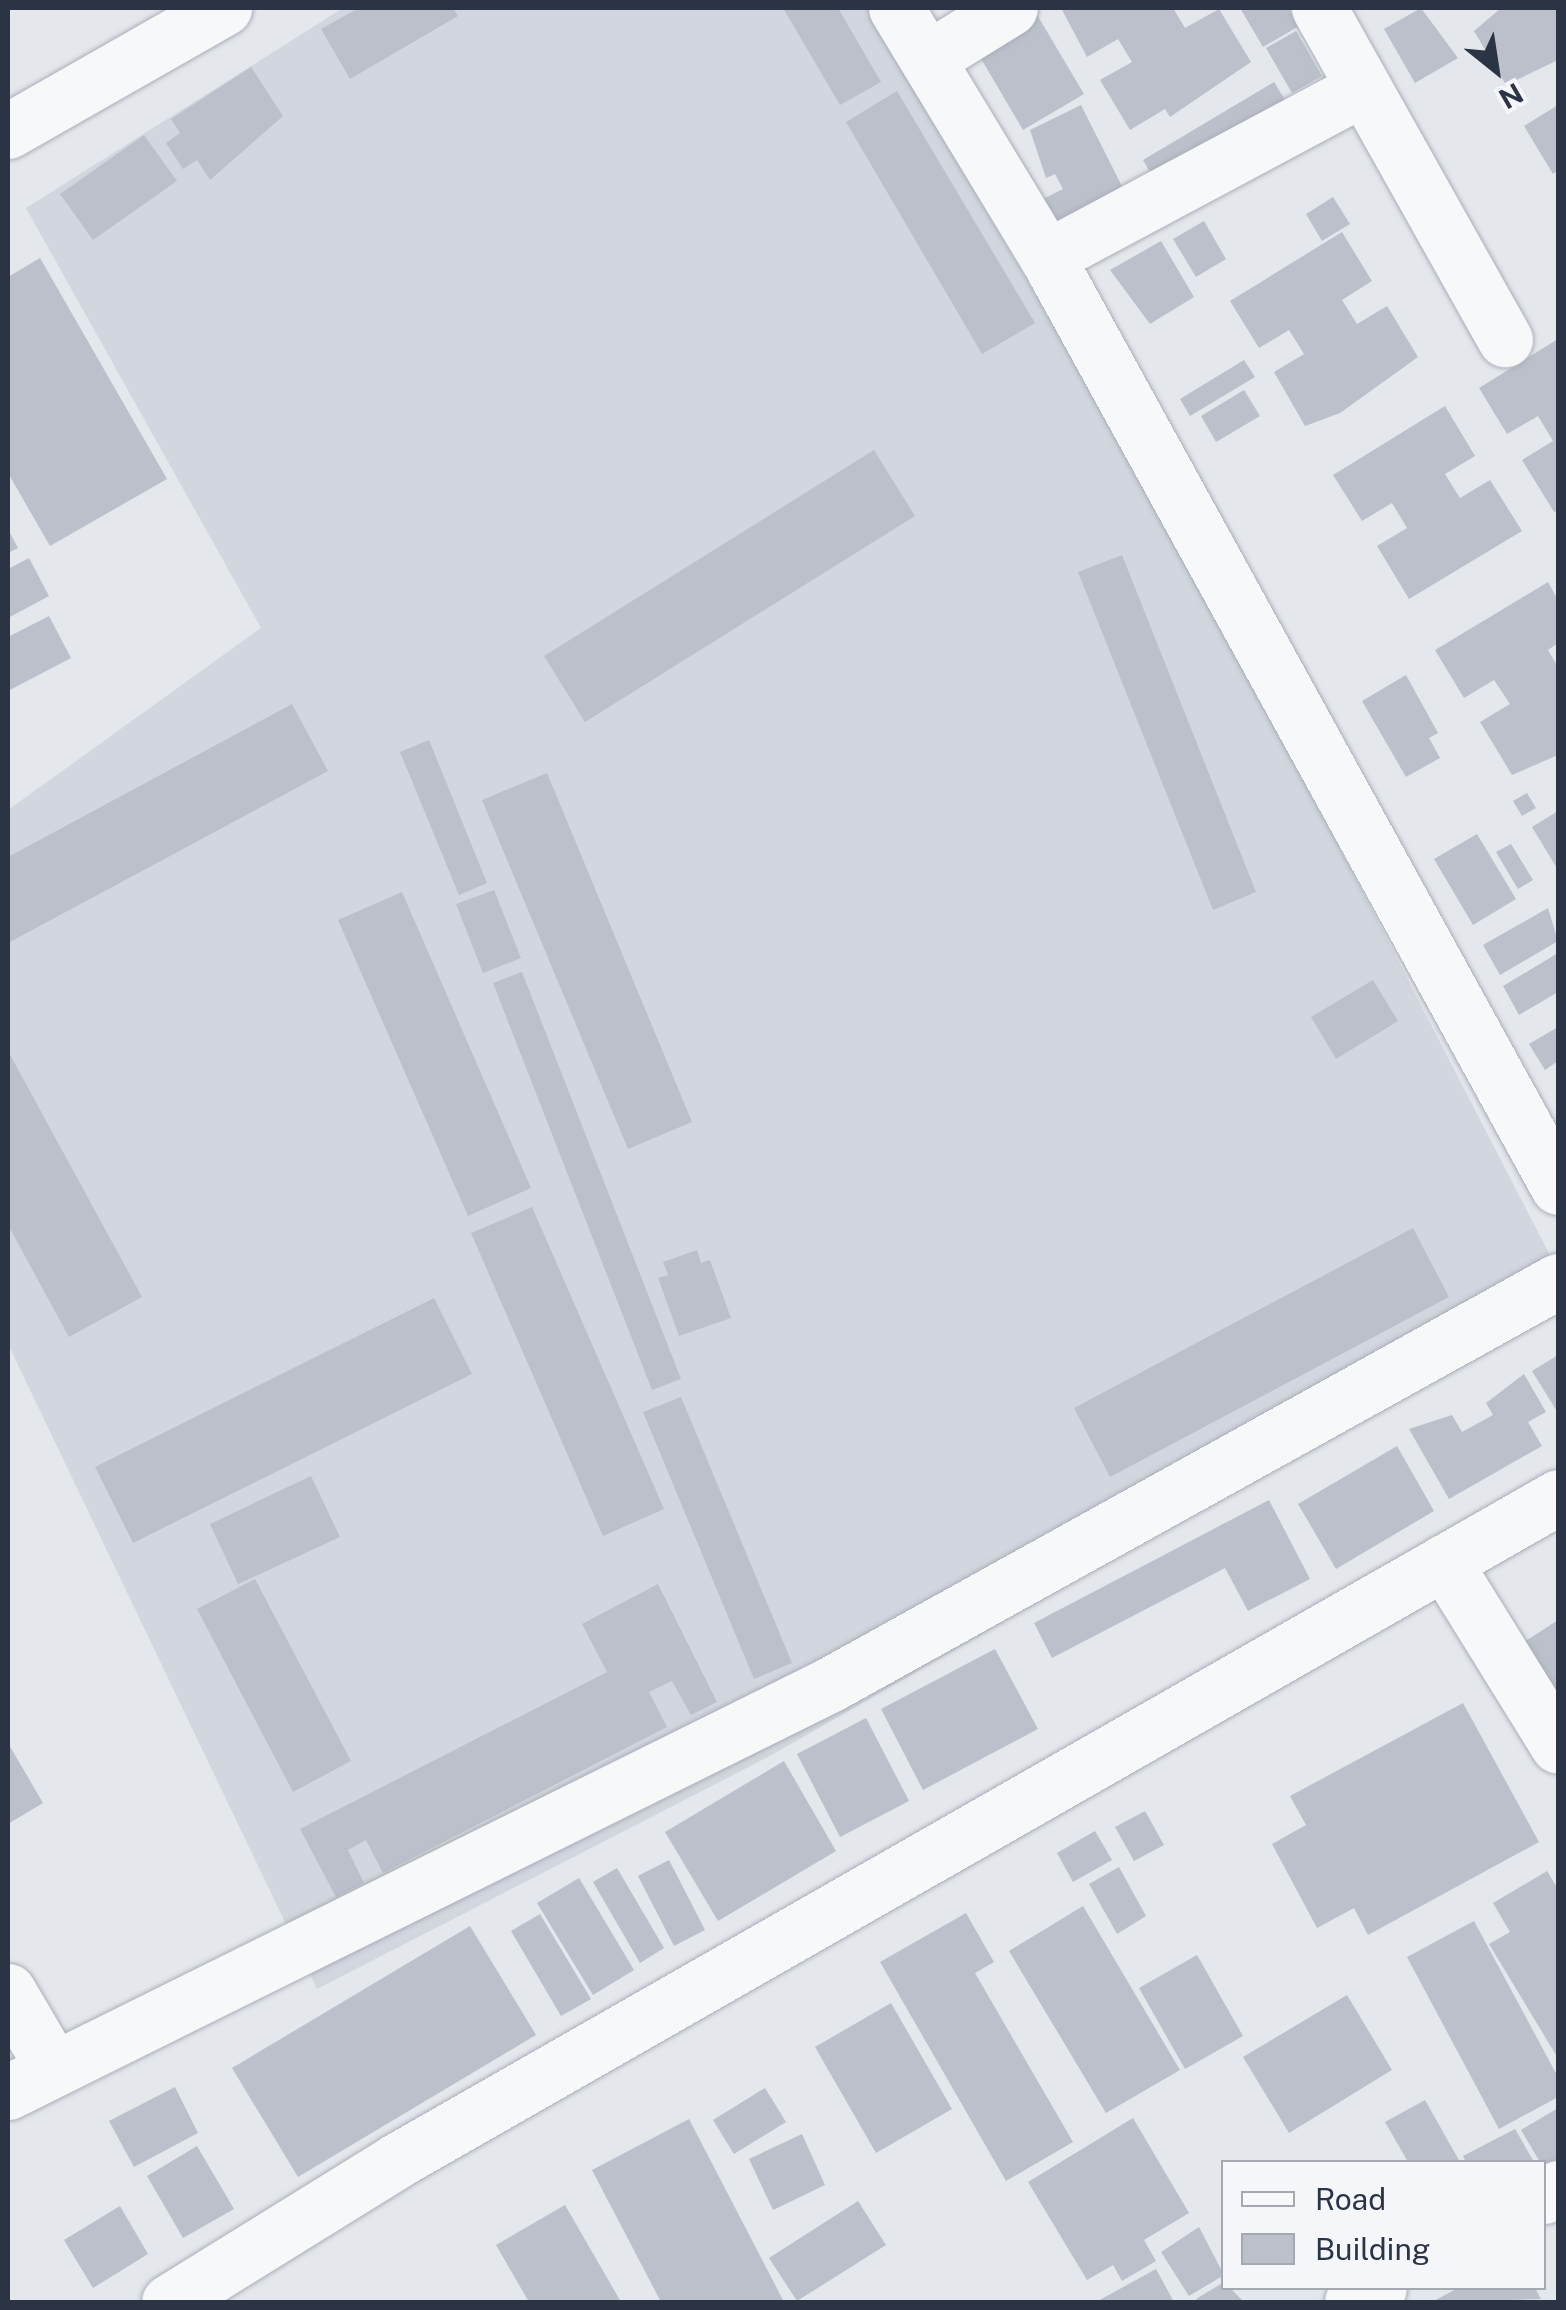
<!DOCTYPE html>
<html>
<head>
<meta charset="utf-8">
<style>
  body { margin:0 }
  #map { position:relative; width:1566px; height:2310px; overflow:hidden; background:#e4e7ec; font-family:"Public Sans",sans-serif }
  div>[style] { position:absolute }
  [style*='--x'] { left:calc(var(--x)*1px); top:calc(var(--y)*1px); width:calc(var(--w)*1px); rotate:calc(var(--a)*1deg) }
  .built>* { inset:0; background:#d2d6de }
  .building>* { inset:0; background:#bbc0ca }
  .roads { filter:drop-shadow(0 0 2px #a9aeb7) drop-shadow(0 0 2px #a9aeb7) }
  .minor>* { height:55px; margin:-27.5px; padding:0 27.5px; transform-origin:27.5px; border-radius:27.5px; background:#f7f8fa }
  span { translate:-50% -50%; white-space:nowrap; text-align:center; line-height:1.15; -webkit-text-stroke:8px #f4f6f9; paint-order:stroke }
  .frame { position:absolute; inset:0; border:10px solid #2b3445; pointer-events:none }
  .legend { position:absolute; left:1221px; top:2160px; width:325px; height:130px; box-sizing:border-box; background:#f4f6f9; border:2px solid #a4a8b1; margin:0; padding:12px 18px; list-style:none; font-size:30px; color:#2b3445 }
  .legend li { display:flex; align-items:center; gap:20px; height:50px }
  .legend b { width:50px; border:2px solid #a4a8b1 }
  .north { position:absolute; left:1446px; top:20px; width:100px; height:100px; -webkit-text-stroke:8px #f4f6f9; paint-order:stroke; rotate:150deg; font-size:28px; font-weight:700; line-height:40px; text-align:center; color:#2b3445 }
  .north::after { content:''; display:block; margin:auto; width:35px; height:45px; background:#2b3445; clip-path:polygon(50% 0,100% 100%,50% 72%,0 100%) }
</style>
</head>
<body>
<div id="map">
  <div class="built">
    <i style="clip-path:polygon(343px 8px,868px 8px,1199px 575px,1555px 1265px,1512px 1330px,770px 1756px,317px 1989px,8px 1344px,8px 810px,261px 628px,26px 208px)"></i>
  </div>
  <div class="building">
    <i style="clip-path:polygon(359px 8px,453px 8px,458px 16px,350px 79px,321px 29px)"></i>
    <i style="clip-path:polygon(783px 8px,838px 8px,881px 82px,840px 105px)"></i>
    <i style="clip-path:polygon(1033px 8px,1084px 94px,1023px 130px,970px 40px)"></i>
    <i style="clip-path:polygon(1061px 8px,1173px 8px,1185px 28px,1219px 9px,1251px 62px,1170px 117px,1165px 109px,1130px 130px,1100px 80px,1132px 62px,1118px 39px,1087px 57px)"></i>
    <i style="clip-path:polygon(1240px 8px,1288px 8px,1299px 26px,1263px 47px)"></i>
    <i style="clip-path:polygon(1421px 8px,1458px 58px,1415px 83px,1384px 29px)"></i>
    <i style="clip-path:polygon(1501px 8px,1558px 8px,1558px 60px,1506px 85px,1474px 31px)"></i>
    <i style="clip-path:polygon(1296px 31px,1322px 76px,1292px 93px,1266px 48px)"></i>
    <i style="clip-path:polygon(251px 67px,283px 116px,210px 180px,197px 160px,183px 169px,166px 143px,180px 133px,171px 119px)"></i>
    <i style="clip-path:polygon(1274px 82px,1295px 116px,1170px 207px,1143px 160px)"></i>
    <i style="clip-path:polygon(897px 91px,1035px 323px,982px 354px,846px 122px)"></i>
    <i style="clip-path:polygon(1081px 105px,1136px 214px,1060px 238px,1041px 200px,1063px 189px,1055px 174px,1046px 178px,1030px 130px)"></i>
    <i style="clip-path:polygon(1558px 105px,1558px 170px,1553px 174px,1524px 126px)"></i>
    <i style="clip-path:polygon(144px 135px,177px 181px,93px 240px,60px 194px)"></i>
    <i style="clip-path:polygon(1333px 197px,1350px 224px,1322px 241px,1306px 214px)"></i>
    <i style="clip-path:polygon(1204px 221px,1226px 259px,1196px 277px,1173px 239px)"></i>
    <i style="clip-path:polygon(1342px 232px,1372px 281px,1342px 300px,1357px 324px,1387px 306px,1418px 357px,1340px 413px,1305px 426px,1274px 372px,1304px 354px,1289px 330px,1259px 348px,1230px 301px)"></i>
    <i style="clip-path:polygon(1161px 241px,1194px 297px,1150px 324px,1110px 270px)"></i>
    <i style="clip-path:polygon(40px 258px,167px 479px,50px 546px,8px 473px,8px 277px)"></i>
    <i style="clip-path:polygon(1558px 339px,1558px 510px,1554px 512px,1522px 460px,1553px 441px,1538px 416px,1507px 434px,1479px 388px)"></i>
    <i style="clip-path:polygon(1244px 360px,1255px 377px,1190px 416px,1180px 399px)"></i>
    <i style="clip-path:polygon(1244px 390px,1260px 416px,1216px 442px,1201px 416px)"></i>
    <i style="clip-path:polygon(1445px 406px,1475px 456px,1445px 474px,1460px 498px,1490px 480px,1522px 531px,1409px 599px,1377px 546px,1407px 528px,1392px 503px,1362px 521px,1333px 475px)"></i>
    <i style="clip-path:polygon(874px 450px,915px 516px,585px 722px,544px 656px)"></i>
    <i style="clip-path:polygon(8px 529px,18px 548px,8px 553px)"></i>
    <i style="clip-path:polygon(1122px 555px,1256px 892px,1213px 910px,1078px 572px)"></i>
    <i style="clip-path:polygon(29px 558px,49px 596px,8px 618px,8px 569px)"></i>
    <i style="clip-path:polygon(1548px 582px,1558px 600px,1558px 643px,1548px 650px,1558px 667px,1558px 755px,1512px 775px,1480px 722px,1510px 704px,1494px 680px,1464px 698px,1435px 650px)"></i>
    <i style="clip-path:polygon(49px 616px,71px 658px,8px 691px,8px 637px)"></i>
    <i style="clip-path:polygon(1406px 675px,1438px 733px,1429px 738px,1440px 758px,1406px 777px,1362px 701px)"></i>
    <i style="clip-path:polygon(292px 704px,328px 771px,8px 943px,8px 857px)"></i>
    <i style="clip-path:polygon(429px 740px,487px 883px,459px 895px,400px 752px)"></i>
    <i style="clip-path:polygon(547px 773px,692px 1122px,628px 1149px,482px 800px)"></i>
    <i style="clip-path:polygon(1527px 793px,1536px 808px,1522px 816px,1513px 801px)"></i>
    <i style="clip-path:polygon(1558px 811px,1558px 870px,1532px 827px)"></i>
    <i style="clip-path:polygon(1477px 834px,1516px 899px,1473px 925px,1434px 859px)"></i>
    <i style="clip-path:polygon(1511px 844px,1533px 880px,1518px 889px,1496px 852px)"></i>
    <i style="clip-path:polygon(494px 890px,521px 958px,483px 973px,456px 904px)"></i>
    <i style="clip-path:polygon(402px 892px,531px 1188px,468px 1216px,338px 920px)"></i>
    <i style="clip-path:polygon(1548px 908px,1558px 941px,1500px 975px,1483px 945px)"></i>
    <i style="clip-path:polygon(1558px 953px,1558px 992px,1519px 1015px,1503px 986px)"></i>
    <i style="clip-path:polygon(522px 972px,681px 1379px,652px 1390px,493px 983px)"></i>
    <i style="clip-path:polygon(1373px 980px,1398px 1021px,1336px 1059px,1311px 1017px)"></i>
    <i style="clip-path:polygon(1558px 1027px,1558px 1061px,1545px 1070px,1529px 1044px)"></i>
    <i style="clip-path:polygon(8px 1051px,142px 1297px,69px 1337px,8px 1225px)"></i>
    <i style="clip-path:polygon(532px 1207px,664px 1509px,603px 1536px,471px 1233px)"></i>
    <i style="clip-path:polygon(1413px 1228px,1449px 1297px,1110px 1477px,1074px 1408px)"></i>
    <i style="clip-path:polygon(697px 1250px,701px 1263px,710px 1260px,731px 1318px,679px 1336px,658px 1278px,668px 1275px,663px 1262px)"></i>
    <i style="clip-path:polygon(434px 1298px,472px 1374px,133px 1543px,95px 1467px)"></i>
    <i style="clip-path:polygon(1558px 1355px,1558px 1413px,1532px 1371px)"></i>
    <i style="clip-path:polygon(1524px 1374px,1546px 1412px,1528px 1422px,1542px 1446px,1449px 1499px,1409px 1429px,1452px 1415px,1462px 1432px,1493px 1415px,1486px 1403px)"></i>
    <i style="clip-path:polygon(681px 1397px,792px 1663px,754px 1679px,643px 1412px)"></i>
    <i style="clip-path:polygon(1397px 1446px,1434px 1511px,1336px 1569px,1298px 1504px)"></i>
    <i style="clip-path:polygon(311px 1476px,340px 1537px,238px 1584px,210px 1524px)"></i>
    <i style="clip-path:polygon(1269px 1500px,1310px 1579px,1248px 1611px,1225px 1568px,1052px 1658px,1034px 1623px)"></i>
    <i style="clip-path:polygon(255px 1579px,351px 1761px,293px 1792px,197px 1609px)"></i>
    <i style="clip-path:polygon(658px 1584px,717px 1702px,691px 1715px,672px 1681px,649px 1692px,667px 1727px,383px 1873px,366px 1840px,348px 1850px,364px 1883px,336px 1897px,300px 1829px,607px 1672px,582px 1624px)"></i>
    <i style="clip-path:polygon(1558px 1620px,1558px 1709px,1518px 1646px)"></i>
    <i style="clip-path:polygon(995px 1649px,1038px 1729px,923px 1790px,881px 1709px)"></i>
    <i style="clip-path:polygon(1463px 1703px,1539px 1842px,1368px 1935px,1354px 1908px,1317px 1928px,1272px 1844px,1306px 1825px,1290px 1796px)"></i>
    <i style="clip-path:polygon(866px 1718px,909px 1801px,840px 1837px,797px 1754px)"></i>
    <i style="clip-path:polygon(8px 1743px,43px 1803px,8px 1824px)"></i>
    <i style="clip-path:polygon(784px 1761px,836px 1851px,718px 1921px,665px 1832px)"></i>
    <i style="clip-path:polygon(1145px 1811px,1164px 1845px,1134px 1861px,1115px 1827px)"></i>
    <i style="clip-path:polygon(1095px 1831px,1112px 1860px,1073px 1882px,1057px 1853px)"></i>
    <i style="clip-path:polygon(669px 1860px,705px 1930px,674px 1946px,638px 1876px)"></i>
    <i style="clip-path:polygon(1119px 1867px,1146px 1916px,1117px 1934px,1089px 1884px)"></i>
    <i style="clip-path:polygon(617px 1868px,664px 1948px,640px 1963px,593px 1882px)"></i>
    <i style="clip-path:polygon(1547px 1871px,1558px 1889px,1556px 2055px,1489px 1944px,1510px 1932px,1493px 1903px)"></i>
    <i style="clip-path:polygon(579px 1878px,634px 1970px,593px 1995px,537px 1903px)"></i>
    <i style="clip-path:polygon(1083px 1906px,1180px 2070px,1106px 2113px,1009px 1951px)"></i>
    <i style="clip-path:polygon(966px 1913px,994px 1962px,975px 1973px,1073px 2142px,1006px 2181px,880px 1962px)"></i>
    <i style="clip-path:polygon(540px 1914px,591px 1999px,561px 2016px,511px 1931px)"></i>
    <i style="clip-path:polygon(1474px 1921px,1558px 2077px,1558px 2097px,1499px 2129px,1407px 1957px)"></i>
    <i style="clip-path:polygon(470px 1926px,536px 2035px,298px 2177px,232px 2068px)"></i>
    <i style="clip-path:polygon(1197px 1955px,1243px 2036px,1185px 2069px,1139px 1988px)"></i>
    <i style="clip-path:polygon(1347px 1995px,1392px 2070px,1289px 2133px,1243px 2057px)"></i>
    <i style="clip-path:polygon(891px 2003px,952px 2109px,876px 2153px,815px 2047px)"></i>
    <i style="clip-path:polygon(175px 2087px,198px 2133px,134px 2167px,109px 2121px)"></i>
    <i style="clip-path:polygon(765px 2088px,786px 2122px,734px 2154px,713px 2120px)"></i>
    <i style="clip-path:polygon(1425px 2100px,1460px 2162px,1408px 2162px,1385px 2122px)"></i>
    <i style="clip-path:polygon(1558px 2108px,1558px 2168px,1544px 2169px,1521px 2130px)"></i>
    <i style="clip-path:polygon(1133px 2118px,1189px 2213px,1144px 2240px,1156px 2261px,1122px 2281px,1113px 2265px,1087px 2280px,1028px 2182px)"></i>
    <i style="clip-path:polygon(689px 2119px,784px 2302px,661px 2302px,592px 2170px)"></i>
    <i style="clip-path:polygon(1515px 2129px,1534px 2162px,1466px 2162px,1463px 2156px)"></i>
    <i style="clip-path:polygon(802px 2134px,825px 2185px,773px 2210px,749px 2159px)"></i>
    <i style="clip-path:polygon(197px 2146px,234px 2209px,183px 2238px,147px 2176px)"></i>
    <i style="clip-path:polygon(858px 2201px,886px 2245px,797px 2301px,769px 2258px)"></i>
    <i style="clip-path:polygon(565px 2205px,621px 2302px,529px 2302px,496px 2245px)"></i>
    <i style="clip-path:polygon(120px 2206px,148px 2254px,93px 2288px,64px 2240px)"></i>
    <i style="clip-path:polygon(1199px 2227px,1224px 2275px,1189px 2296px,1161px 2252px)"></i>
    <i style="clip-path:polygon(1156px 2269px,1174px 2302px,1096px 2302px)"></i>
    <i style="clip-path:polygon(1224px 2282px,1244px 2302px,1198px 2302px,1196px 2299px)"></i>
    <i style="clip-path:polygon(1458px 2288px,1535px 2288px,1541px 2299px,1432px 2302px)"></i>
  </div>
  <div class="roads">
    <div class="minor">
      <i style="--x:896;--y:8;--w:291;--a:58.8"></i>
      <i style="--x:1047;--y:257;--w:1061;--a:61.21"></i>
      <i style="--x:1319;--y:8;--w:380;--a:60.7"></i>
      <i style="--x:929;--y:58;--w:95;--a:-31.7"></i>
      <i style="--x:8;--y:131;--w:249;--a:-29.7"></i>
      <i style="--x:1047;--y:257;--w:355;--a:-28.1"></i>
      <i style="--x:1444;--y:1562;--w:216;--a:58.2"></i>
      <i style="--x:8;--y:1991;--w:87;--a:59.6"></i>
      <i style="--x:8;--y:2092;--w:919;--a:-26.37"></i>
      <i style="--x:831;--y:1684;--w:831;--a:-29"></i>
      <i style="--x:1544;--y:2196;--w:16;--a:-30"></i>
      <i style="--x:169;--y:2302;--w:267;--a:-31.8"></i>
      <i style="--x:396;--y:2161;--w:1338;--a:-29.74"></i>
      <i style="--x:1352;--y:2302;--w:30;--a:-27"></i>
    </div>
  </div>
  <div class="frame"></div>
  <ul class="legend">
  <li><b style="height:12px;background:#f7f8fa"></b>Road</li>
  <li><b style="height:28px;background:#bbc0ca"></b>Building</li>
  </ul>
  <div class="north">N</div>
</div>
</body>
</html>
